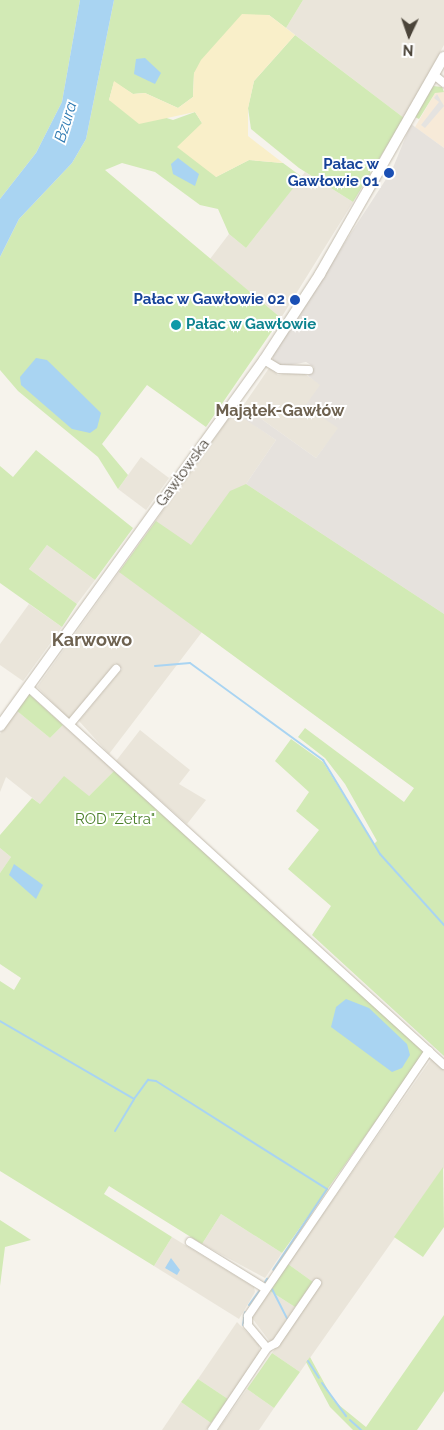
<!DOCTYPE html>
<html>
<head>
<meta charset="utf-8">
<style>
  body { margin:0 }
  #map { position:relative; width:444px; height:1430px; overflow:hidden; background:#f6f3ec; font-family:Raleway,sans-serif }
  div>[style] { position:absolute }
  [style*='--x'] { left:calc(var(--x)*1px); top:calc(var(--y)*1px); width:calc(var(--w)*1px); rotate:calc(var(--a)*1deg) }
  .residential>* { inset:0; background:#eae5da }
  .commercial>* { inset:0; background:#f7ead8 }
  .industrial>* { inset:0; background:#e6e2dd }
  .green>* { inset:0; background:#d2eab5 }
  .sand>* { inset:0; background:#f9efc9 }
  .parking>* { inset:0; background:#e5e3e0 }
  .water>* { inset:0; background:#a9d4f2 }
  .stream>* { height:2px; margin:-1px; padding:0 1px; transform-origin:1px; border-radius:1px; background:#a9d4f2 }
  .roads { filter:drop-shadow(0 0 1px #c2bbae) drop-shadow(0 0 1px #c2bbae) }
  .minor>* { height:8px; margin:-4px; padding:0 4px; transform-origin:4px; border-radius:4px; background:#fff }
  .tertiary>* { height:10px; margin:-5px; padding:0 5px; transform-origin:5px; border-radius:5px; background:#fff }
  .dots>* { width:14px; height:14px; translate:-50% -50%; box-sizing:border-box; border:2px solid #fff; border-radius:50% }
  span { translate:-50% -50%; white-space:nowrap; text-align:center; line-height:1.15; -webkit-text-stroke:4px #fff; paint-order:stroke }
  .transit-label { font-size:15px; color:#164399; font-weight:700 }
  .right { translate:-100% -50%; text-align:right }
  .culture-label { font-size:15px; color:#0d838f; font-weight:700 }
  .left { translate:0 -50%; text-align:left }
  .street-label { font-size:15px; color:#4b4439 }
  .park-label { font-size:15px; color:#4a7f2a }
  .water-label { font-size:16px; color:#2e7ab2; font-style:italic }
  .neighbourhood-label { font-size:16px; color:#6e6250; font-weight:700 }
  .quarter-label { font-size:18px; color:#6e6250; font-weight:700 }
  .north { position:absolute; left:384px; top:10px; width:50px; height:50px; -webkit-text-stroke:4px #fff; paint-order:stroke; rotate:183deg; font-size:14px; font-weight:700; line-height:20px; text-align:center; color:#4b4439 }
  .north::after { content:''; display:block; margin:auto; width:18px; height:22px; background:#4b4439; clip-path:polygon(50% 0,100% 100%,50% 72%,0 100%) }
</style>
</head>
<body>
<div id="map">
  <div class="residential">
    <i style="clip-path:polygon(303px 0,444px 0,444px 45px,404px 118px,286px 28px)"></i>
    <i style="clip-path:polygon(305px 172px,353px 202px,281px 318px,210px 259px,229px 234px,246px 248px)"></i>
    <i style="clip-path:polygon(269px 368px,278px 375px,300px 371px,320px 384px,339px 428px,316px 458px,243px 406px)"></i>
    <i style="clip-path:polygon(234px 411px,276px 440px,246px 484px,444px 614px,414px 788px,202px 632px,109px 754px,79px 721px,122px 669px,115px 663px,69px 719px,37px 687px)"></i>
    <i style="clip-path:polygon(141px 457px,169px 478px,146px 510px,118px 489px)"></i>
    <i style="clip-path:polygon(47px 545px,95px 580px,77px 604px,29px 569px)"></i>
    <i style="clip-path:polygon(29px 604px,62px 627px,23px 681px,0 665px,0 644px)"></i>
    <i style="clip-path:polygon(17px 711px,50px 738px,63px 725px,114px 771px,89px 796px,40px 804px,6px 777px,0 792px,0 734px)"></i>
    <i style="clip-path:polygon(140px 730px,190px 770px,179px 784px,206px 800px,187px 824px,116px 761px)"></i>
    <i style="clip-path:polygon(0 848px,11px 857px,0 873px)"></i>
    <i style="clip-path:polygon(432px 1058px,444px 1069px,444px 1168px,300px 1372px,272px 1353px,322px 1282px,316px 1278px,313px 1282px,288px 1264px)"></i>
    <i style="clip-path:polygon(221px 1214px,282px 1253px,265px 1278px,202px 1244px)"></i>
    <i style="clip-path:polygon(172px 1237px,254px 1287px,255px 1292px,239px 1319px,154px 1266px)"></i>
    <i style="clip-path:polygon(270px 1291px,295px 1307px,271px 1343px,252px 1318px)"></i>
    <i style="clip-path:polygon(237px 1322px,259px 1345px,260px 1353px,228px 1399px,198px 1379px)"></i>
    <i style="clip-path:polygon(247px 1389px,274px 1408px,259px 1430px,218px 1430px)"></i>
    <i style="clip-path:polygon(181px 1402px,211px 1423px,206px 1430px,162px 1430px)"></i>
  </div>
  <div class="commercial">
    <i style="clip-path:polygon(442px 90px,444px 92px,444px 148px,415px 127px,435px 93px)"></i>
  </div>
  <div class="industrial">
    <i style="clip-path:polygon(411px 124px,444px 148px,444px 614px,246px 484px,276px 440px,237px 414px,243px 406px,316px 458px,338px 428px,305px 406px,320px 385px,308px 376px,314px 367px,306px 362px,281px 367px,273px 362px,273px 353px,392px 170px)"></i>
  </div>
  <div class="green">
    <i style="clip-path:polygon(0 0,80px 0,62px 102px,36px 153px,0 199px)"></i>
    <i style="clip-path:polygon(114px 0,303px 0,286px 28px,269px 15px,194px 73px,193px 97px,178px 108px,145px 93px,133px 94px,114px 82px,109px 100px,173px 120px,195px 112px,202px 123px,216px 177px,249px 160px,283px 163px,302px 177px,246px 248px,229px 234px,218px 209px,200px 205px,155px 172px,122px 163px,105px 170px,281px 318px,206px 427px,147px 385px,102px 444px,128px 475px,118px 489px,98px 457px,18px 391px,0 370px,0 257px,19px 219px,72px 163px,86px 139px)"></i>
    <i style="clip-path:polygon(295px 35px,404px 118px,353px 202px,299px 168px,251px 129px,248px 108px,254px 81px)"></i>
    <i style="clip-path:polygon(433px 86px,442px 87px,444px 92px,435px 93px,419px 119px,415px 117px)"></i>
    <i style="clip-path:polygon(36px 450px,133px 528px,95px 580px,47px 545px,29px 569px,77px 604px,62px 627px,0 583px,0 466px,13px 477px)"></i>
    <i style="clip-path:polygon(246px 484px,444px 614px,444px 1056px,312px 935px,331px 906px,288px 869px,319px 830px,296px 811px,309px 792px,275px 761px,291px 739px,323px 762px,374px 844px,377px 841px,345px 784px,325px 758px,298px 737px,305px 728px,404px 802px,414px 788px,119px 572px,156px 521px,191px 545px,230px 491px)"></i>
    <i style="clip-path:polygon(29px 694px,63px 725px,50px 738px,17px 711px)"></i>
    <i style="clip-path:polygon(114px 771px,425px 1052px,282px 1253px,221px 1214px,202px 1244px,109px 1186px,104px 1194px,172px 1237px,154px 1266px,0 1171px,0 981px,14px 990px,21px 978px,0 964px,0 873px,11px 857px,0 848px,0 835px,32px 798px,40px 804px,64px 776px,89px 796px)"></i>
    <i style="clip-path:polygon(443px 1167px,444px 1227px,423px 1257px,394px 1237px)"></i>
    <i style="clip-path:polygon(0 1220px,31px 1240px,5px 1247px,0 1286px)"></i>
    <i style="clip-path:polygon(288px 1264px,313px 1282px,295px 1307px,270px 1291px)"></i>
    <i style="clip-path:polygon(444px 1315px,444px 1391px,417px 1430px,353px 1430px,330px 1407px,306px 1362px,310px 1357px,334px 1401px,366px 1427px)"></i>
    <i style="clip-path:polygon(272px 1353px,300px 1372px,274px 1408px,247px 1389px)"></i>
    <i style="clip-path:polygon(198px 1379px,228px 1399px,211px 1423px,181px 1402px)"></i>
  </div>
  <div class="sand">
    <i style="clip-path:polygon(242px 14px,269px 15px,295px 35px,254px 81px,248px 108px,248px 136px,283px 163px,249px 160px,216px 177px,177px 147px,202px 123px,195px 112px,139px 124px,109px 100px,114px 81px,133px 94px,145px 93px,178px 108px,193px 97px,194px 73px,201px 60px)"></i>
  </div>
  <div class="parking">
    <i style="clip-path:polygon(437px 94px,444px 106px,425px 128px,421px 125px,439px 102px,434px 98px)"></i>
  </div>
  <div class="water">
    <i style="clip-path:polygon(80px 0,114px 0,86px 139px,72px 163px,19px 219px,0 257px,0 199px,36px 153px,62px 102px)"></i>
    <i style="clip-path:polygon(145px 58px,161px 73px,155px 84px,134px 74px,136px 59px)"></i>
    <i style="clip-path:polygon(178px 158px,199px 174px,195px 186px,173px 174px,171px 164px)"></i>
    <i style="clip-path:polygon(36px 358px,47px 360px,101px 413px,97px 428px,90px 433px,72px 429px,21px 385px,20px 377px)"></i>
    <i style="clip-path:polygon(14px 864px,43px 885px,36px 899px,9px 875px)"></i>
    <i style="clip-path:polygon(346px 999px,369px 1008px,407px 1044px,410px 1055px,402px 1068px,392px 1072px,331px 1027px,336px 1007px)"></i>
    <i style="clip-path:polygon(171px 1258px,180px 1270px,177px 1275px,165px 1268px)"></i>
  </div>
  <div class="stream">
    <i style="--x:155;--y:666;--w:35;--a:-5"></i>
    <i style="--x:190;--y:663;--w:165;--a:36.1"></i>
    <i style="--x:323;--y:760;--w:110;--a:58.8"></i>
    <i style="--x:380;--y:854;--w:96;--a:48"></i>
    <i style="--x:0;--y:1021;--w:155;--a:30.2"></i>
    <i style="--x:134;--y:1099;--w:24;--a:-54"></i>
    <i style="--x:148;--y:1080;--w:8;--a:7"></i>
    <i style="--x:156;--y:1081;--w:202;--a:32.3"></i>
    <i style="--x:327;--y:1189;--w:97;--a:123.7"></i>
    <i style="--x:115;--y:1131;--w:37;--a:-59"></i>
    <i style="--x:265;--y:1282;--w:4;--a:-56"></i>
    <i style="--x:272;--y:1289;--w:33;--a:63"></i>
    <i style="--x:249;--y:1305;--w:17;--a:-54"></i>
    <i style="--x:243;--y:1325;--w:13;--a:-81"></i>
    <i style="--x:308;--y:1361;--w:20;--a:57"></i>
    <i style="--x:322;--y:1383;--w:41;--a:54"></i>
    <i style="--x:350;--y:1420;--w:15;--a:42"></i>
  </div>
  <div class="roads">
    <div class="minor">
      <i style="--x:434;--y:75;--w:13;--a:39"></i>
      <i style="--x:264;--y:360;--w:17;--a:31"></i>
      <i style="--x:279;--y:369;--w:30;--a:2"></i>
      <i style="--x:28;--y:687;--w:562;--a:42.26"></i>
      <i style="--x:70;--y:724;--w:72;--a:-50.1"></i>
      <i style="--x:190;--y:1242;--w:89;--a:31.7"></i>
      <i style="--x:317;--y:1283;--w:73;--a:124.3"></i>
      <i style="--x:276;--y:1343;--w:10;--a:151"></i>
      <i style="--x:267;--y:1348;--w:30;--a:-130"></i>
      <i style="--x:248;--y:1325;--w:9;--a:-90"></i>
      <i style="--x:248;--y:1316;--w:321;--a:-55.7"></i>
      <i style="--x:212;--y:1430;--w:99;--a:-56.1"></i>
    </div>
    <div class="tertiary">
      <i style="--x:0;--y:726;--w:451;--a:-54.2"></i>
      <i style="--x:264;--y:360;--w:103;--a:-56.9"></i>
      <i style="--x:320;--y:274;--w:250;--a:-60.3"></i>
    </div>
  </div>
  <div class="dots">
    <i style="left:389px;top:173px;background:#1a4fb4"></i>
    <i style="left:295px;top:300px;background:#1a4fb4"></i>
    <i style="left:176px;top:325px;background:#0f9aa8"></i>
  </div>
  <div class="transit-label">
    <span class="right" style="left:379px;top:173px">Pałac w<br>Gawłowie 01</span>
    <span class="right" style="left:285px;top:300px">Pałac w Gawłowie 02</span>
  </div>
  <div class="culture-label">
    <span class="left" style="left:186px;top:325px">Pałac w Gawłowie</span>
  </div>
  <div class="street-label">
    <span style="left:183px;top:473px;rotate:-54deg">Gawłowska</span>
  </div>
  <div class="park-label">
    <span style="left:115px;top:820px">ROD "Zetra"</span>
  </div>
  <div class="water-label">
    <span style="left:66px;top:122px;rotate:-73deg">Bzura</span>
  </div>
  <div class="neighbourhood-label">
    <span style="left:280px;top:411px">Majątek-Gawłów</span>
  </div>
  <div class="quarter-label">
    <span style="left:92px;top:640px">Karwowo</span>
  </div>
  <div class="north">N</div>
</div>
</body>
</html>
